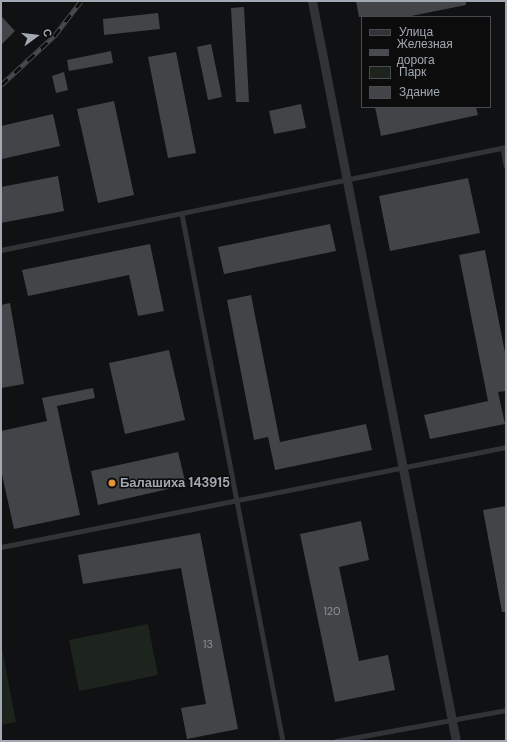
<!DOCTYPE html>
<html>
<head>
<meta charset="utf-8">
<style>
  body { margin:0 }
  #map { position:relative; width:507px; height:742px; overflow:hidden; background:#101112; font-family:"DM Sans",sans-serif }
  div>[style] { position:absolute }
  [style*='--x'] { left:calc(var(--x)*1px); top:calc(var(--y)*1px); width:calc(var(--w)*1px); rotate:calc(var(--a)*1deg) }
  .green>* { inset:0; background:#1d241d }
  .building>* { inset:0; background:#424448 }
  .service>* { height:4.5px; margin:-2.25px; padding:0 2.25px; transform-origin:2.25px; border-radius:2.25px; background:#323337 }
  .minor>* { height:9px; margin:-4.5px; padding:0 4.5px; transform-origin:4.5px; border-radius:4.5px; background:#323337 }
  .rail>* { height:4.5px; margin-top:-2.25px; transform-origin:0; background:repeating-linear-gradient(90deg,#0c0c0d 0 9px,#494b4f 0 18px); box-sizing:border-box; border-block:1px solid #494b4f }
  .dots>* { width:11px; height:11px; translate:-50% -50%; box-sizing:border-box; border:2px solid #0c0c0d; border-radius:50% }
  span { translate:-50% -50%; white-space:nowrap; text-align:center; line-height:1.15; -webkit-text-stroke:3px #0c0c0d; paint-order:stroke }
  .number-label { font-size:11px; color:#8b9098 }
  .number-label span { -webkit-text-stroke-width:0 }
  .poi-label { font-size:13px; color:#a3a9b2; font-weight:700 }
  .left { translate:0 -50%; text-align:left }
  .frame { position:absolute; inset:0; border:2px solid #a3a9b2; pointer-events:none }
  .legend { position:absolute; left:361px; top:16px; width:130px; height:92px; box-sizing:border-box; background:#0c0c0d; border:1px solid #484b4f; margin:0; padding:5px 7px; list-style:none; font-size:12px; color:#a3a9b2 }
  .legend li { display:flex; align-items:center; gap:8px; height:20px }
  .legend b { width:20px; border:1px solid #484b4f }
  .north { position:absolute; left:16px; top:16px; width:40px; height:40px; -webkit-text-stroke:3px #0c0c0d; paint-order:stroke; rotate:75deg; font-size:11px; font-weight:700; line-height:16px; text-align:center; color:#a3a9b2 }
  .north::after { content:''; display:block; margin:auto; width:14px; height:18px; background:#a3a9b2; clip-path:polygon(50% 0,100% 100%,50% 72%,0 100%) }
</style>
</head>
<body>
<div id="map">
  <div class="green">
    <i style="clip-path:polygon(148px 624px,158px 675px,79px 691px,69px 640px)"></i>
    <i style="clip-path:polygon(1px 643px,16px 722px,1px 725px)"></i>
  </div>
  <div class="building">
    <i style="clip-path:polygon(356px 1px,466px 1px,466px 5px,406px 17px,359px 17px)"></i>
    <i style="clip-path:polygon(244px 7px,249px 102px,236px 102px,231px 8px)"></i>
    <i style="clip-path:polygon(158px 13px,160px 29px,104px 35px,103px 19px)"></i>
    <i style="clip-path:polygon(1px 16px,15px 31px,1px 45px)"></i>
    <i style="clip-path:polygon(211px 44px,222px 97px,208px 100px,197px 47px)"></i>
    <i style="clip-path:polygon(111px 51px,113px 63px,69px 71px,67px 60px)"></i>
    <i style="clip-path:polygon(176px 52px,196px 153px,168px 158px,148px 57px)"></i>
    <i style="clip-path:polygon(64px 72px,68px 90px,56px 93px,52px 76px)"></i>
    <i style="clip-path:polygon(114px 101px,134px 195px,98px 203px,77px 109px)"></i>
    <i style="clip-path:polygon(301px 104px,306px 128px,274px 134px,269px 111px)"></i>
    <i style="clip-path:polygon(375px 107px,476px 107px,478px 115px,381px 136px)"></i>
    <i style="clip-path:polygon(53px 114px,60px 146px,2px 159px,1px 126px)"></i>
    <i style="clip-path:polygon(58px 176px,64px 211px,1px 223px,1px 187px)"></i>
    <i style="clip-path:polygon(468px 178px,480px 233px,390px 251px,379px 196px)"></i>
    <i style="clip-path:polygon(330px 224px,336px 251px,224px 274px,218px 247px)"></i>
    <i style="clip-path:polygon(150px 244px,164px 311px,138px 316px,129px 275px,28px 296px,22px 270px)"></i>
    <i style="clip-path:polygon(485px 250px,506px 358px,506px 391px,498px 392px,505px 424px,430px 439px,424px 415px,488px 401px,459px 255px)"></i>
    <i style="clip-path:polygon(251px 295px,280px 442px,366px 424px,372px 450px,275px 470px,268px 437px,254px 440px,227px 300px)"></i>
    <i style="clip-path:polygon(10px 303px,24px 384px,1px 388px,1px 305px)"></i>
    <i style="clip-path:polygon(169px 350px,185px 420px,125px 434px,109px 363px)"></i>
    <i style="clip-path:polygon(93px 388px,95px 398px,57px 406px,80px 515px,14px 529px,1px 470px,1px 431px,47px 421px,42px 398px)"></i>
    <i style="clip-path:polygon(178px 452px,186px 485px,98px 505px,91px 471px)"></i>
    <i style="clip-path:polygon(506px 506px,506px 612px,502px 612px,483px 510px)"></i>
    <i style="clip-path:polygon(361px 521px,369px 560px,339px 567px,359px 661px,388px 655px,395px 690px,335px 702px,300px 534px)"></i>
    <i style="clip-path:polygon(200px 533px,238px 729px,187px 739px,181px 708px,206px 704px,181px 568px,83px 584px,78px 555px)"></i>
  </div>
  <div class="service">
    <i style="--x:503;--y:148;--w:17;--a:80"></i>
    <i style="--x:182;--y:214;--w:537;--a:79.15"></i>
    <i style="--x:1;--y:250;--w:515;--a:-11.53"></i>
    <i style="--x:1;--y:547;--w:515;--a:-11.2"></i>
    <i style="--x:336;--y:741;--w:173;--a:-10.3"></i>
  </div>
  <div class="minor">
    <i style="--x:312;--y:1;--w:754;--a:78.99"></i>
  </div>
  <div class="rail">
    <i style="--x:1;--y:85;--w:72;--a:-42.8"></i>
    <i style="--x:54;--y:36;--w:44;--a:-52.4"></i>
  </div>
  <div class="dots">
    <i style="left:112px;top:483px;background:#e69234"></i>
  </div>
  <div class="number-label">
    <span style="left:332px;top:611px">120</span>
    <span style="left:208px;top:644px">13</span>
  </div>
  <div class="poi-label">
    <span class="left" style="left:120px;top:483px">Балашиха 143915</span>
  </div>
  <div class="frame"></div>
  <ul class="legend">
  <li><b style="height:5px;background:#323337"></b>Улица</li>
  <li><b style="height:5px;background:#494b4f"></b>Железная дорога</li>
  <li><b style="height:11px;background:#1d241d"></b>Парк</li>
  <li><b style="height:11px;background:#424448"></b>Здание</li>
  </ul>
  <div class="north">С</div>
</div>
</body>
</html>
